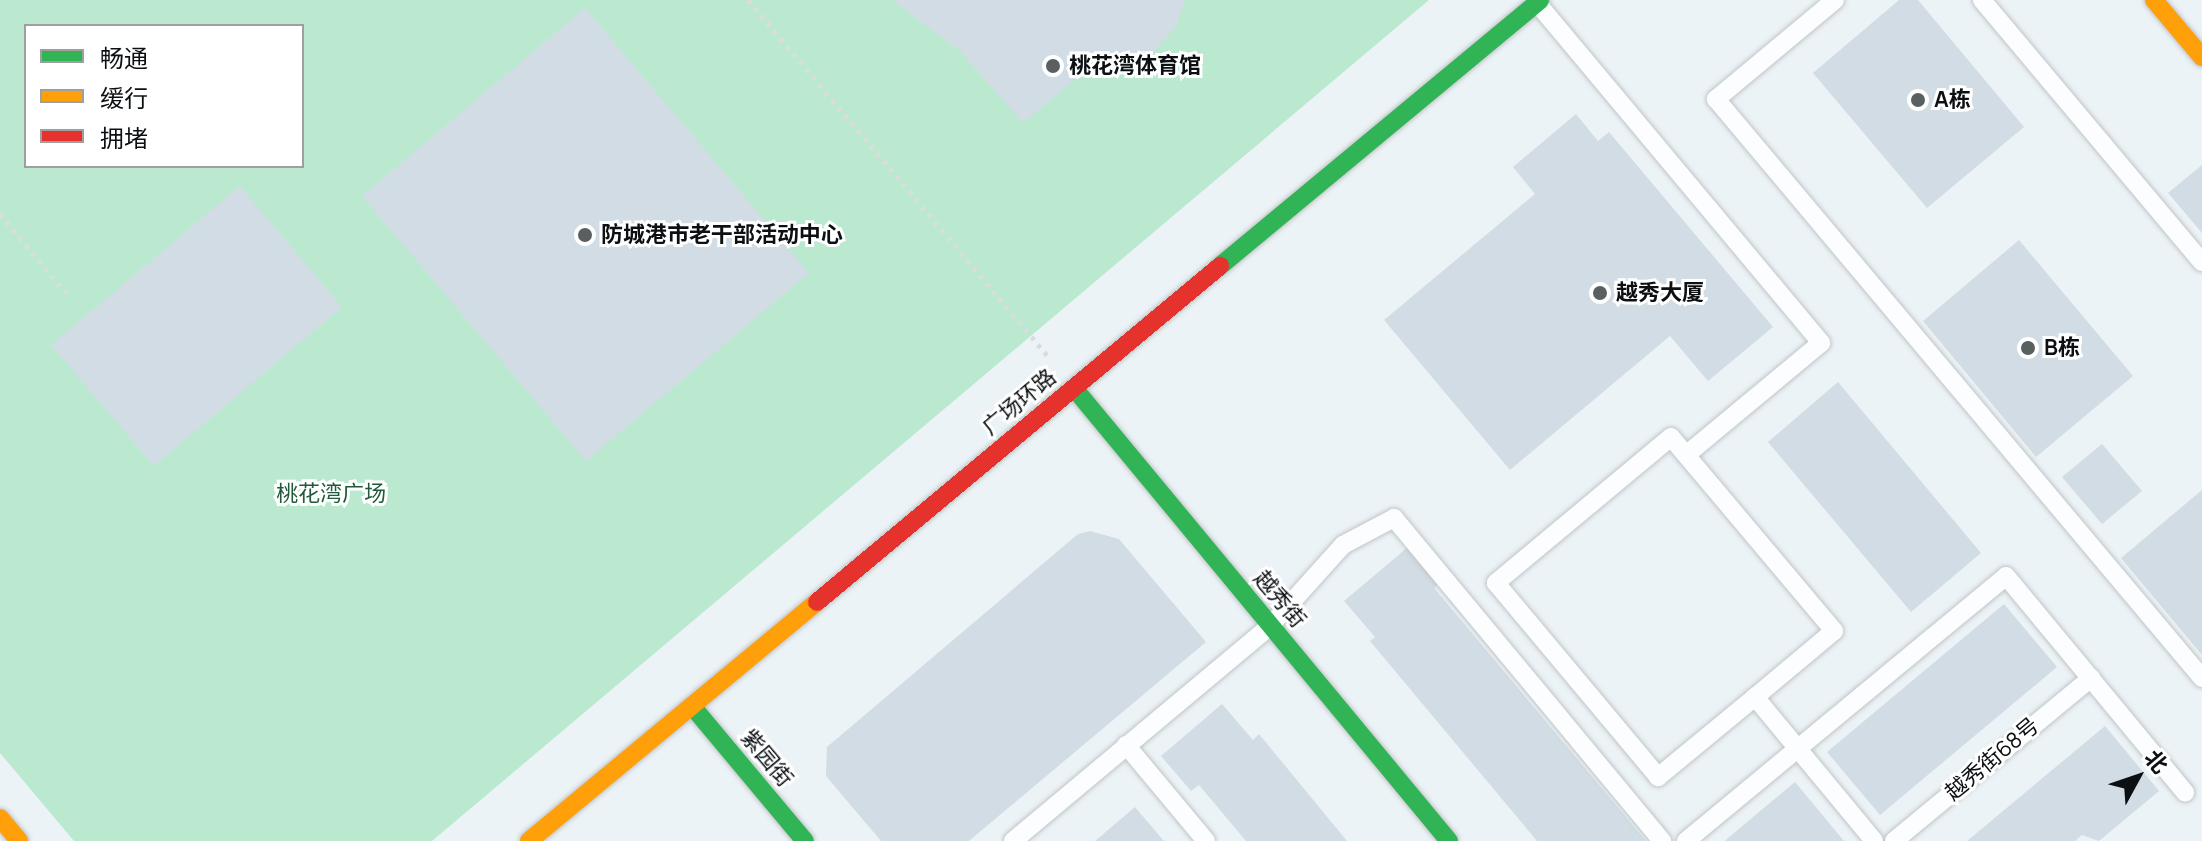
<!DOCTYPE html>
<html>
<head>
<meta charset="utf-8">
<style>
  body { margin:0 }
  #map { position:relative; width:2202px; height:841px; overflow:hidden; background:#ecf3f6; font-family:Manrope,"Noto Sans SC",sans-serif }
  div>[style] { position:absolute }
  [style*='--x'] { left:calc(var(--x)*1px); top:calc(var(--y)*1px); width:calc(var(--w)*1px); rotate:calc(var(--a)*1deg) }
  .green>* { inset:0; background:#bbe9d0 }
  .building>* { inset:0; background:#d2dce4 }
  .path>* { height:5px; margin-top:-2.5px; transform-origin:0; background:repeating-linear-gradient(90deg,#dbdddd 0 4px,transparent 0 10px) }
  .roads { filter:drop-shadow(0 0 2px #c1c5c7) drop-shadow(0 0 2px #c1c5c7) }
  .lane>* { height:18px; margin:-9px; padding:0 9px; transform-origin:9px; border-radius:9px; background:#fcfdfe }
  .fast>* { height:18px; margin:-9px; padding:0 9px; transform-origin:9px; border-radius:9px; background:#30b455 }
  .slow>* { height:18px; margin:-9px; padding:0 9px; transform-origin:9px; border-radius:9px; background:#ff9f0a }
  .jam>* { height:18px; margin:-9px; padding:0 9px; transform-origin:9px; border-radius:9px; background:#e5322d }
  .dots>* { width:22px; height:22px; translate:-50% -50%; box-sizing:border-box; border:4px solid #fff; border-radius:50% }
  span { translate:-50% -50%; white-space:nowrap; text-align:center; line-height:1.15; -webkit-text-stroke:6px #fff; paint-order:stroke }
  .poi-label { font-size:22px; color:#0c1012; font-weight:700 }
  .left { translate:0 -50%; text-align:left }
  .street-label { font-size:22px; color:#0c1012 }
  .park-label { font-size:22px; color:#215a3b }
  .legend { position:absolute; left:24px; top:24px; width:280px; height:144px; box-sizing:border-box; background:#fff; border:2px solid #9e9fa0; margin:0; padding:10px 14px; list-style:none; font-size:24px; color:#0c1012 }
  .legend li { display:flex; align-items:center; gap:16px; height:40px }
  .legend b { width:40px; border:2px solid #9e9fa0 }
  .north { position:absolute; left:2098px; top:737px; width:80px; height:80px; -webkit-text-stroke:6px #fff; paint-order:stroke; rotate:50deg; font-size:22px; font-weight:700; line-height:32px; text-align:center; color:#0c1012 }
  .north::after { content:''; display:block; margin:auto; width:28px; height:36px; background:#0c1012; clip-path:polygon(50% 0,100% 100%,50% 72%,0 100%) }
</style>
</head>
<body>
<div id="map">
  <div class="green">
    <i style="clip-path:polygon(evenodd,0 0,1429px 0,432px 841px,74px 841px,0 753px,0 0,26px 26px,302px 26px,302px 166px,26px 166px,26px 26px)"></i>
  </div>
  <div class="building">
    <i style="clip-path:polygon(892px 0,1185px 0,1177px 25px,1151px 55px,1117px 76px,1077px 78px,1023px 123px,960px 51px)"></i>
    <i style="clip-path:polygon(1899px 0,1918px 0,2024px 127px,1927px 208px,1813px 73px)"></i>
    <i style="clip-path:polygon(585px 8px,809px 273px,586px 461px,362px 196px)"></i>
    <i style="clip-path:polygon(1576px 114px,1598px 141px,1609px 132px,1773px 327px,1708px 381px,1670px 336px,1510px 470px,1384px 320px,1535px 194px,1513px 167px)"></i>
    <i style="clip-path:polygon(2202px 165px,2202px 233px,2168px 193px)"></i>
    <i style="clip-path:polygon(240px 186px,342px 307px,154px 466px,51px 345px)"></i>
    <i style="clip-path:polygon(2019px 240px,2133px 376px,2036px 457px,1923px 321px)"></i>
    <i style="clip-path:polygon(1838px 382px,1981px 553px,1911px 612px,1768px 442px)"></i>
    <i style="clip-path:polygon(2102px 444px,2142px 491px,2102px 524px,2062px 477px)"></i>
    <i style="clip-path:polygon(2202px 490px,2202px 655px,2121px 558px)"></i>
    <i style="clip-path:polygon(1090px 531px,1119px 539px,1206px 642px,969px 841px,881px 841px,826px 776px,827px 747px,1078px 534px)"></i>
    <i style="clip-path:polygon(1408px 547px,1439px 584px,1434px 588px,1646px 841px,1537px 841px,1370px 641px,1375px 637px,1344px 601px)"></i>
    <i style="clip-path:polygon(2004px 604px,2057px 667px,1880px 815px,1827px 752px)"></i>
    <i style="clip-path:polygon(1222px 704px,1253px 740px,1259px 734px,1347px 841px,1246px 841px,1199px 785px,1191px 791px,1161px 756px)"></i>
    <i style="clip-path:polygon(2105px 726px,2159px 791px,2099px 841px,2082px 835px,2075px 841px,1967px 841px)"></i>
    <i style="clip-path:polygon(1795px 782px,1844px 841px,1725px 841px,1728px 838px)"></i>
    <i style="clip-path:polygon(1135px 807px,1164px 841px,1095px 841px)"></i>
  </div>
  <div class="path">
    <i style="--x:748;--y:0;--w:469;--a:49.9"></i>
    <i style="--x:0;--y:214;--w:104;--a:50.1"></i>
  </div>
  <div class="roads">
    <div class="lane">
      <i style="--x:1835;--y:0;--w:155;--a:140.2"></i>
      <i style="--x:1716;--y:99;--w:756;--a:49.99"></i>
      <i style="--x:1982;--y:0;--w:342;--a:50"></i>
      <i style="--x:1537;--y:3;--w:443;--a:50.1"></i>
      <i style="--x:1821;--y:343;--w:175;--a:140.3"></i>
      <i style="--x:1686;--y:455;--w:23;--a:-130"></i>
      <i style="--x:1671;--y:437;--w:228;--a:140.2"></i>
      <i style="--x:1496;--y:583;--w:253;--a:50.1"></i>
      <i style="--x:1658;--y:777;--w:126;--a:-39.5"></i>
      <i style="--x:1686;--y:455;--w:230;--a:49.9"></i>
      <i style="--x:1834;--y:631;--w:103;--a:140.1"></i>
      <i style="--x:1755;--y:697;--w:187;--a:50.4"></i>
      <i style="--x:1126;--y:745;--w:125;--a:50.2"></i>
      <i style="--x:1013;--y:841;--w:336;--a:-39.9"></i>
      <i style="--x:1271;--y:625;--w:108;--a:-48"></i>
      <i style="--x:1343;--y:545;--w:58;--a:-27.9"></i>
      <i style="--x:1394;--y:518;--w:420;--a:50.3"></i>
      <i style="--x:1686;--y:841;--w:415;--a:-39.6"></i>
      <i style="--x:2006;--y:576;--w:281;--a:50.4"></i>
      <i style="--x:1894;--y:841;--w:256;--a:-39.6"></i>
    </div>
    <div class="fast">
      <i style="--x:1220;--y:266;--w:416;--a:-39.7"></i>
      <i style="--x:1074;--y:388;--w:588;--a:50.38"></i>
      <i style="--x:692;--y:706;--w:176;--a:50.1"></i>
    </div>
    <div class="slow">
      <i style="--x:2154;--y:0;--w:75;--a:49.9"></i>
      <i style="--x:0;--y:818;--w:30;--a:50"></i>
      <i style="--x:529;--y:841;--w:374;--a:-39.7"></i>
    </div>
    <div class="jam">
      <i style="--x:817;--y:602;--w:525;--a:-39.82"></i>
    </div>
  </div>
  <div class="dots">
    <i style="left:1053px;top:66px;background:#5a5f62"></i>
    <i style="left:1918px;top:100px;background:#5a5f62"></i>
    <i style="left:585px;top:235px;background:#5a5f62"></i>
    <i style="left:1600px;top:293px;background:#5a5f62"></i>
    <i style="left:2028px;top:348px;background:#5a5f62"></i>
  </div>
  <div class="poi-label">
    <span class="left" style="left:1069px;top:66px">桃花湾体育馆</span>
    <span class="left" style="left:1934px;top:100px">A栋</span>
    <span class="left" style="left:601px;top:235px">防城港市老干部活动中心</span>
    <span class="left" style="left:1616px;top:293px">越秀大厦</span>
    <span class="left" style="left:2044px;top:348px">B栋</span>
  </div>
  <div class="street-label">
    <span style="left:1019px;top:402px;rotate:-40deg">广场环路</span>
    <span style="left:1280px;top:599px;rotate:50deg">越秀街</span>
    <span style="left:767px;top:758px;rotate:50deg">紫园街</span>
    <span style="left:1992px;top:759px;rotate:-40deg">越秀街68号</span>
  </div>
  <div class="park-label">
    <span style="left:331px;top:494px">桃花湾广场</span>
  </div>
  <ul class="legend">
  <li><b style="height:10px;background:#30b455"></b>畅通</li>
  <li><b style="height:10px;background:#ff9f0a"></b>缓行</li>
  <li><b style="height:10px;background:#e5322d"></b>拥堵</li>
  </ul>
  <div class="north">北</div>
</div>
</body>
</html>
